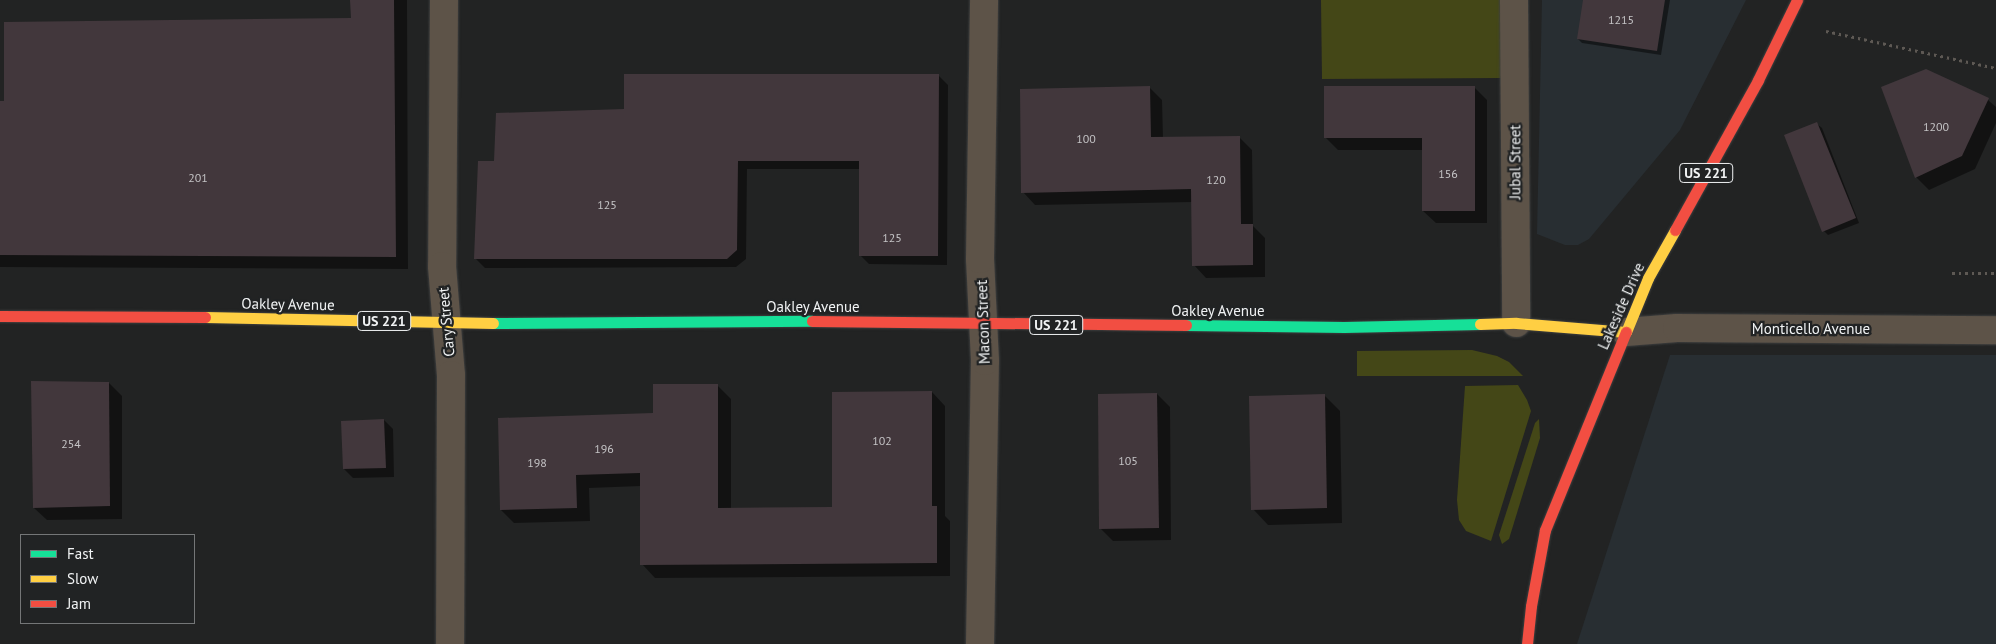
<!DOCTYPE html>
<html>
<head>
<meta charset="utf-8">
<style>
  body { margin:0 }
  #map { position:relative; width:1996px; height:644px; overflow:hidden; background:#222323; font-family:"PT Sans",sans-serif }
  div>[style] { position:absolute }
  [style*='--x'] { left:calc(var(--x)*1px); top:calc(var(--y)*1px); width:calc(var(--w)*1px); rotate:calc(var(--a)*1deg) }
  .built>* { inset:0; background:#282e32 }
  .green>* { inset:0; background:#444717 }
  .shadow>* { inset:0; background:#0007 }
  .building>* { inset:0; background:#42373c }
  .path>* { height:3px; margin-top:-1.5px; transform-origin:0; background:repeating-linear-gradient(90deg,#5e5954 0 2.5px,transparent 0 6.5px) }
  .roads { filter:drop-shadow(0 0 1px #3f4040) drop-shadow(0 0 1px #3f4040) }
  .street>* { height:28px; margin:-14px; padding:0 14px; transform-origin:14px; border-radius:14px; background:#5d5348 }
  .fast>* { height:11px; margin:-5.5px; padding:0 5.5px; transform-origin:5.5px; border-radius:5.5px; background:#16e098 }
  .slow>* { height:11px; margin:-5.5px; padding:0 5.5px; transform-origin:5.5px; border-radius:5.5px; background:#ffcf43 }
  .jam>* { height:11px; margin:-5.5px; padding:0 5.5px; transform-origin:5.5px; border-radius:5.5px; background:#f24e42 }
  span { translate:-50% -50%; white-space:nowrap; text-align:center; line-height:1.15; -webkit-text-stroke:4.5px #212324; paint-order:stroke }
  .number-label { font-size:12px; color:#c5c4c6 }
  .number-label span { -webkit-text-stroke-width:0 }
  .shield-label span { padding:1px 4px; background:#212324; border:1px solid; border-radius:4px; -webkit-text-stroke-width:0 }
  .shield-label { font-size:14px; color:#f1f3f4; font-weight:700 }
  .street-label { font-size:15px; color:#f1f3f4 }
  .legend { position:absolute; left:20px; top:534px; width:175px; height:90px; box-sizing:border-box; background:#212324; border:1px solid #747677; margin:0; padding:6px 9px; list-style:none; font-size:15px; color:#f1f3f4 }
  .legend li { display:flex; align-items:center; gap:10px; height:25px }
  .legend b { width:25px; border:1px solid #747677 }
</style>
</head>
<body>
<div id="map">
  <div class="built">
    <i style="clip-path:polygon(1542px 0,1746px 0,1680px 130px,1589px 239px,1578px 245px,1565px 245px,1537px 234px)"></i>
    <i style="clip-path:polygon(1670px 355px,1996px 355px,1996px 644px,1577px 644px)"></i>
  </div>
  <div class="green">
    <i style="clip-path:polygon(1321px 0,1504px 0,1501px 78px,1322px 79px)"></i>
    <i style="clip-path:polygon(1472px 350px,1497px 356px,1509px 362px,1523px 376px,1357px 376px,1357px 351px)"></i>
    <i style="clip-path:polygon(1518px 385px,1527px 400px,1531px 411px,1491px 541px,1466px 531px,1459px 520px,1457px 500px,1465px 386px)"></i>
    <i style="clip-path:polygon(1539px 419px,1540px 438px,1509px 539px,1502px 544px,1499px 535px,1535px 423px)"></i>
  </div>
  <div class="shadow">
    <i style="clip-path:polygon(352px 0,407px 0,408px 269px,0 267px,0 102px,352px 19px)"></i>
    <i style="clip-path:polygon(1584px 0,1670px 0,1661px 55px,1582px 43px,1578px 39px)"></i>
    <i style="clip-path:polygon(1926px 71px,1988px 100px,1996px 107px,1996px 123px,1975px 169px,1929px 190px,1916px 177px)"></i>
    <i style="clip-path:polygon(939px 76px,948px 85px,947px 265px,869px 264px,860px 255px,861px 169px,747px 169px,746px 259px,736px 267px,485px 268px,476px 259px,495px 162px,625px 110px)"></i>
    <i style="clip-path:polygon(1149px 87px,1162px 100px,1163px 138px,1239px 137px,1252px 150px,1253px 226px,1265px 238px,1265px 277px,1206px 278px,1194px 265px,1193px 202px,1035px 205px,1023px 192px)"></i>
    <i style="clip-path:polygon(1474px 87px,1487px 100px,1487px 223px,1436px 223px,1423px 211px,1423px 150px,1338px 150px,1325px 137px)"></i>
    <i style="clip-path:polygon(1817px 124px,1822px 128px,1859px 223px,1828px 235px,1824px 231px)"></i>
    <i style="clip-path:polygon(109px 383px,122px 396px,122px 519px,47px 520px,34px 508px)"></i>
    <i style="clip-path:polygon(717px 385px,731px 399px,731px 509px,833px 508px,932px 392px,945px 406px,945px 516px,950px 521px,950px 576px,655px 578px,642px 564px,641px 486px,589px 488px,590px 521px,514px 523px,501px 510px,654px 414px)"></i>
    <i style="clip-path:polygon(1157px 394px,1170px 407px,1171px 540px,1113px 541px,1100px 528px)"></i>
    <i style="clip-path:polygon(1324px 395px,1340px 411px,1342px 523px,1268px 525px,1253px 509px)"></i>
    <i style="clip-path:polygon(384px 420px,393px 429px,394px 477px,353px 478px,344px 469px)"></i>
  </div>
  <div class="building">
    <i style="clip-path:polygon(350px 0,394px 0,396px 257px,0 255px,0 101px,4px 101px,4px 22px,351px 18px)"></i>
    <i style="clip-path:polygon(1583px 0,1665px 0,1657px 51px,1577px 39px)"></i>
    <i style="clip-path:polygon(1926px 69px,1989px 98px,1962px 156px,1915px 178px,1881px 87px)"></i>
    <i style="clip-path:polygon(624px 74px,939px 74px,938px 256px,859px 256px,859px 161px,738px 161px,737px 250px,727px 259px,474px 259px,478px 161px,494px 161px,496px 113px,624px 109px)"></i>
    <i style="clip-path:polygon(1150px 86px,1151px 137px,1240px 136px,1241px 224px,1253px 224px,1253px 265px,1192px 266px,1191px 189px,1021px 193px,1020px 89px)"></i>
    <i style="clip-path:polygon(1324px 86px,1475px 86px,1475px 211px,1422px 211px,1422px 138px,1324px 138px)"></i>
    <i style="clip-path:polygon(1817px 122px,1856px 218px,1822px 232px,1784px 135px)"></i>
    <i style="clip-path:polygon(31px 381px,109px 382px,110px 506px,33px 508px)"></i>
    <i style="clip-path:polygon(653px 384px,718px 384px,718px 508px,832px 507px,832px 392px,932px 391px,932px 506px,937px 506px,937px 563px,640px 565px,640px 473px,576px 475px,577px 508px,500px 510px,498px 418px,653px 413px)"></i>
    <i style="clip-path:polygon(1157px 393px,1159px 528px,1099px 529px,1098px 394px)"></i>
    <i style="clip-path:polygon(1325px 394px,1327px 508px,1251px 510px,1249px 396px)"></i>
    <i style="clip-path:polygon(384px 419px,386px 468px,343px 469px,341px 421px)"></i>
  </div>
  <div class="path">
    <i style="--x:1826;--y:31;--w:174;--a:12.3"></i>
    <i style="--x:1952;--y:273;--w:44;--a:0"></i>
  </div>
  <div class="roads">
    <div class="street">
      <i style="--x:444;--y:0;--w:266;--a:90.4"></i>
      <i style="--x:442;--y:266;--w:109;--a:85.3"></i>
      <i style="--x:451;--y:375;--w:269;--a:90.2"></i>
      <i style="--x:1514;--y:0;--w:323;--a:89.6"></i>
      <i style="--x:1626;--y:332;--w:51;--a:-4.5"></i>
      <i style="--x:1677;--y:328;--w:319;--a:0.4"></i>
      <i style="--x:980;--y:644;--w:283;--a:-89"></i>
      <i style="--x:985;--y:361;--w:102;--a:-92.8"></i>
      <i style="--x:980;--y:259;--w:259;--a:-89.1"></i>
    </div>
    <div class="fast">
      <i style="--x:493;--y:323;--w:319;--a:-0.4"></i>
      <i style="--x:1186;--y:325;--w:158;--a:0.7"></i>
      <i style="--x:1344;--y:327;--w:136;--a:-1.3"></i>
    </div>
    <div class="slow">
      <i style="--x:205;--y:317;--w:288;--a:1.2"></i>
      <i style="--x:1480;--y:324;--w:36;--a:-2"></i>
      <i style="--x:1516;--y:323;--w:110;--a:4.7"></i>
      <i style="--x:1626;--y:332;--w:58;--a:-67.8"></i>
      <i style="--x:1648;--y:278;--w:55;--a:-60.6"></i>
    </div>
    <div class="jam">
      <i style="--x:1675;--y:230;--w:171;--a:-61"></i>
      <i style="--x:1758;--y:80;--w:89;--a:-64"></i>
      <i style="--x:0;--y:316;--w:205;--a:0.3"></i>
      <i style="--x:812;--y:321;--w:374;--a:0.6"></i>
      <i style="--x:1527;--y:644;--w:38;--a:-84"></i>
      <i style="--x:1531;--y:606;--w:77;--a:-79.6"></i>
      <i style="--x:1545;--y:530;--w:214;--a:-67.8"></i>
    </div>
  </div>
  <div class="number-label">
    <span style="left:1621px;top:20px">1215</span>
    <span style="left:1936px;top:127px">1200</span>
    <span style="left:1086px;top:139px">100</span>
    <span style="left:1448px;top:174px">156</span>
    <span style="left:198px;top:178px">201</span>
    <span style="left:1216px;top:180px">120</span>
    <span style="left:607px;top:205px">125</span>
    <span style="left:892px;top:238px">125</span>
    <span style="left:882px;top:441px">102</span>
    <span style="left:71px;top:444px">254</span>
    <span style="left:604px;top:449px">196</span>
    <span style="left:1128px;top:461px">105</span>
    <span style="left:537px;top:463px">198</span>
  </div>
  <div class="shield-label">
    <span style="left:1706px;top:173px">US 221</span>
    <span style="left:384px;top:321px">US 221</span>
    <span style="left:1056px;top:325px">US 221</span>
  </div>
  <div class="street-label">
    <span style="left:1515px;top:162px;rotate:-90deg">Jubal Street</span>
    <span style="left:288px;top:304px;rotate:1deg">Oakley Avenue</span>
    <span style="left:1621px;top:306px;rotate:-66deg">Lakeside Drive</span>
    <span style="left:813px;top:307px">Oakley Avenue</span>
    <span style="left:1218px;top:311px">Oakley Avenue</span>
    <span style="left:446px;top:322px;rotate:-95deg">Cary Street</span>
    <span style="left:983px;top:322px;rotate:-92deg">Macon Street</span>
    <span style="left:1811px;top:329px">Monticello Avenue</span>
  </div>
  <ul class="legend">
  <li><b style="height:6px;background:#16e098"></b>Fast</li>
  <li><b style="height:6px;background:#ffcf43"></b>Slow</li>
  <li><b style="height:6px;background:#f24e42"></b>Jam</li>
  </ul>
</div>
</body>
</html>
